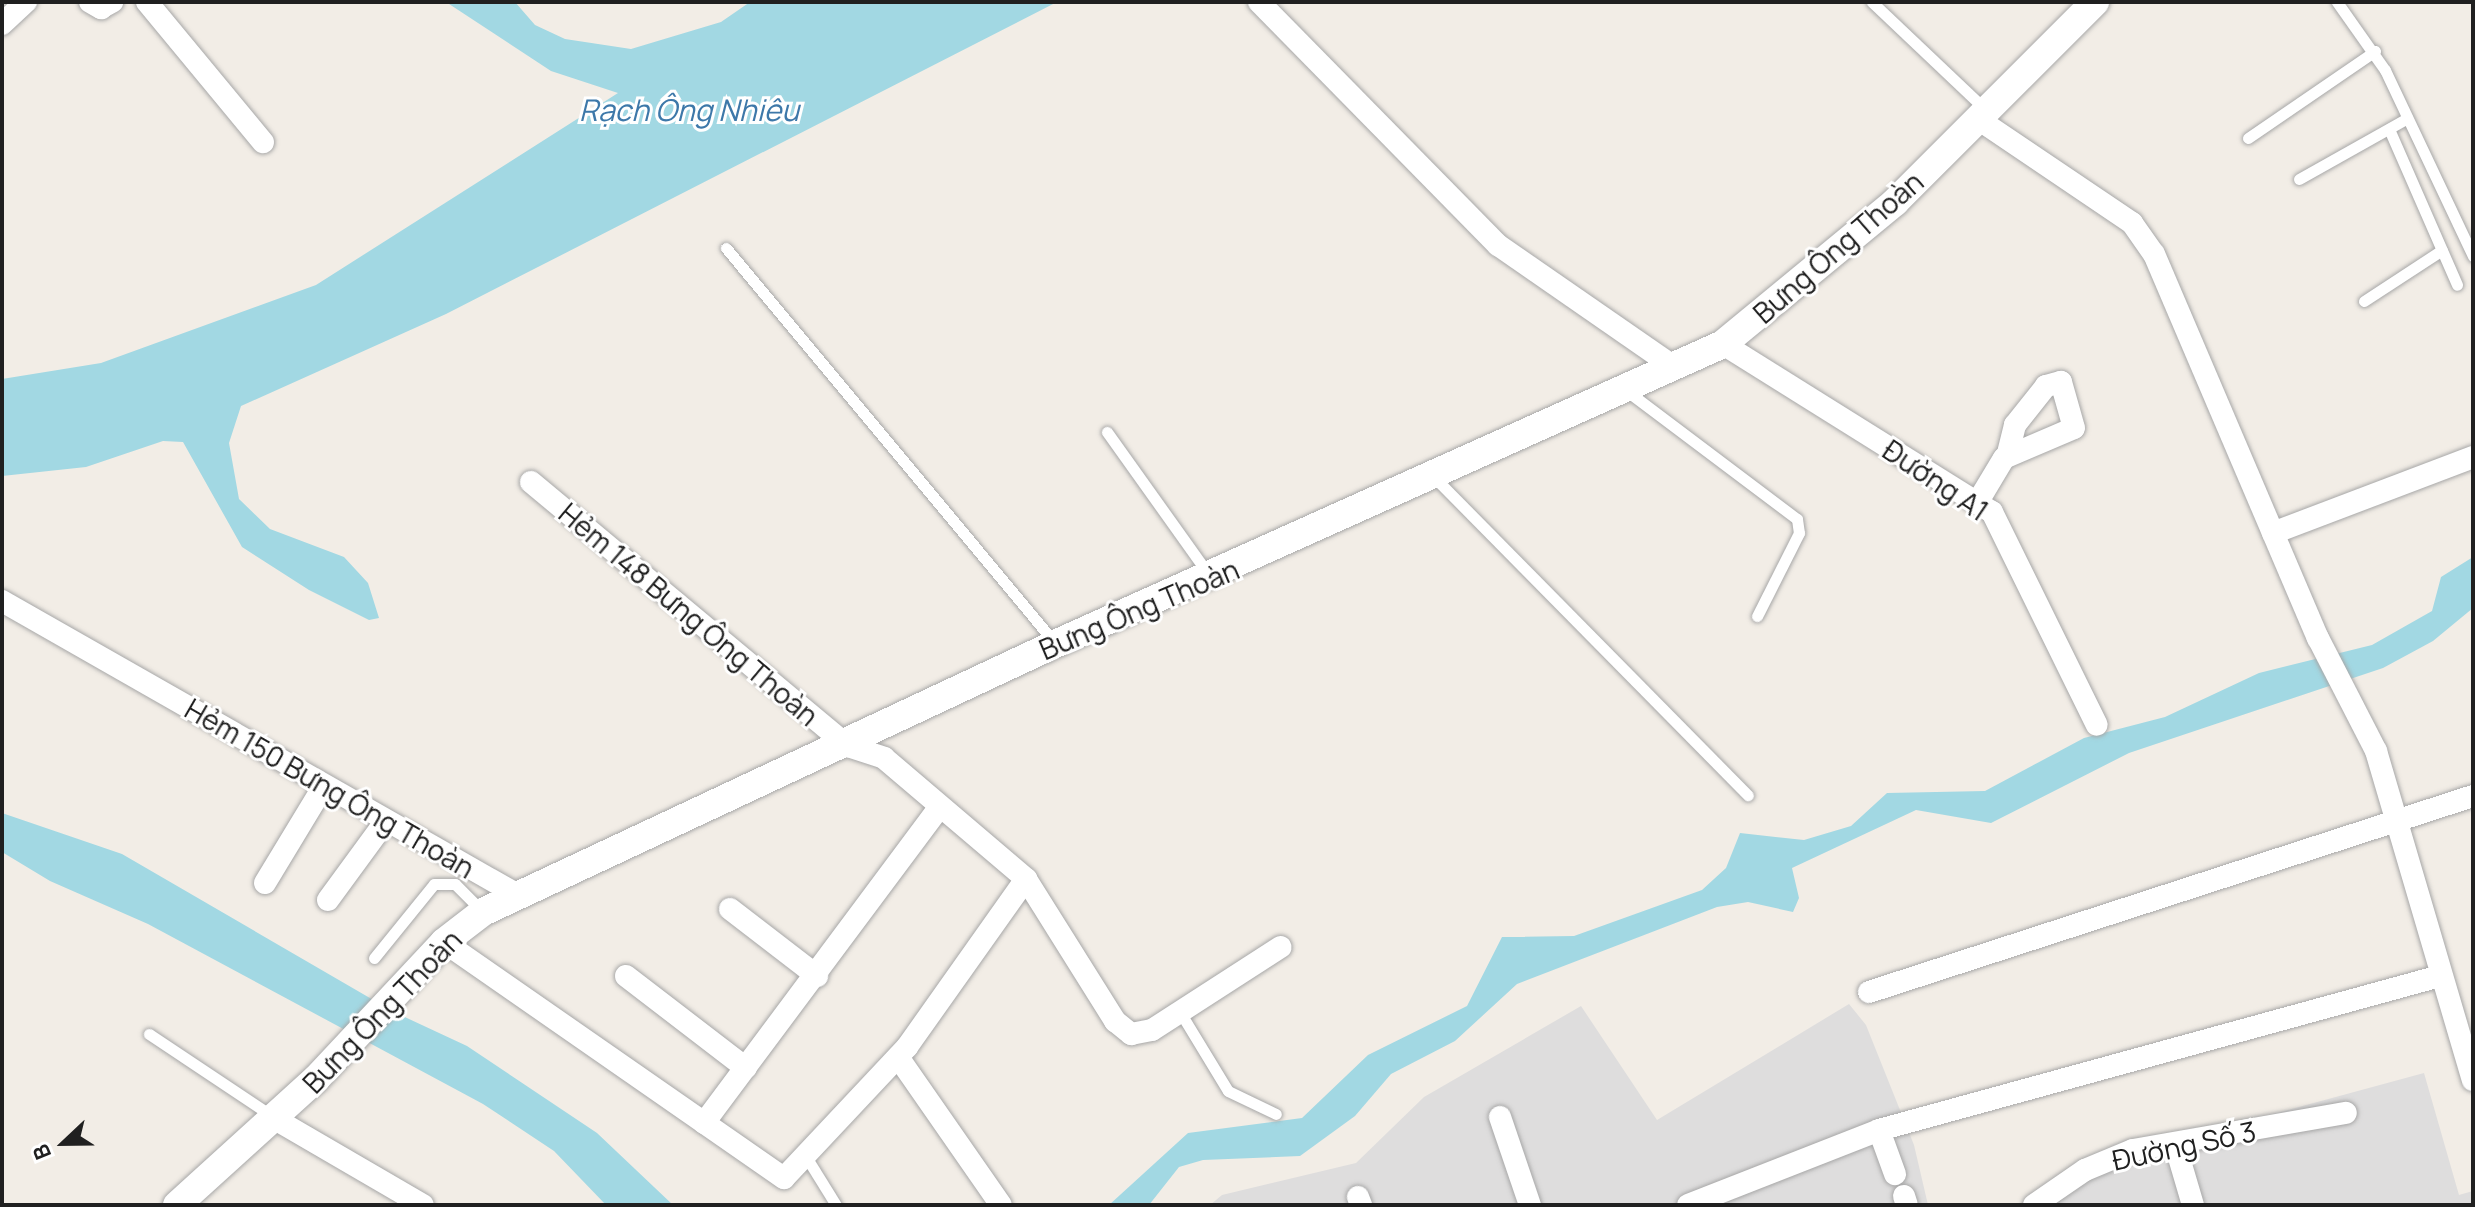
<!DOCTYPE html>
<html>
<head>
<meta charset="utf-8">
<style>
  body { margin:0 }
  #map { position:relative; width:2475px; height:1207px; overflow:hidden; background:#f2ede6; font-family:Manrope,sans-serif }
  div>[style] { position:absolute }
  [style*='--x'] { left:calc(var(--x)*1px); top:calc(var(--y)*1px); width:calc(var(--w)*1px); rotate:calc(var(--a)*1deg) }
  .residential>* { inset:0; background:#dedddd }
  .water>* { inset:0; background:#a2d8e3 }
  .roads { filter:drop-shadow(0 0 2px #a7a7a7) drop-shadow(0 0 2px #a7a7a7) }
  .service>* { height:11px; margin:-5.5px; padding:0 5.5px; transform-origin:5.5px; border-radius:5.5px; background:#fff }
  .minor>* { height:22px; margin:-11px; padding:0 11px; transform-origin:11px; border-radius:11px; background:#fff }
  .tertiary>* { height:28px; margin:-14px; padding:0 14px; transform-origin:14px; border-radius:14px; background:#fff }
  span { translate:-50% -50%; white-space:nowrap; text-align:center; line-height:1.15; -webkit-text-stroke:6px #fff; paint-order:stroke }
  .street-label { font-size:28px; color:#202020 }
  .water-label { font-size:30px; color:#3d78a9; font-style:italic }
  .frame { position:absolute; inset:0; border:4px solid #202020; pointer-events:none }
  .north { position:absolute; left:24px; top:1103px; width:80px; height:80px; -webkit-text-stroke:6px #fff; paint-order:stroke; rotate:248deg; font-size:22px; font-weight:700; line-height:32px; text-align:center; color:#202020 }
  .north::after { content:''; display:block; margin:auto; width:28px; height:36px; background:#202020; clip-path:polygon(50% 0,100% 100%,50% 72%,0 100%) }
</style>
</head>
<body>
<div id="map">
  <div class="residential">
    <i style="clip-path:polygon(1849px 1004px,1866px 1025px,1914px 1145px,1928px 1205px,1210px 1205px,1222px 1195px,1356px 1163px,1424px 1097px,1581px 1006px,1657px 1120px)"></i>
    <i style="clip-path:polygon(2424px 1073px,2459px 1195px,2473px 1191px,2473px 1205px,2033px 1205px,2107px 1159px)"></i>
  </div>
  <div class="water">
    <i style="clip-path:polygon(446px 2px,515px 2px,535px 25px,565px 39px,631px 49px,721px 22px,750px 2px,1057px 2px,446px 314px,241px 406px,229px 443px,239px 499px,270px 529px,344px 557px,368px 583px,379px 618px,369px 620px,309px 590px,242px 547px,183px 442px,163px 441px,86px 467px,2px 476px,2px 379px,101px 363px,316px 285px,618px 93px,551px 71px)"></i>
    <i style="clip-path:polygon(2473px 557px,2473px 608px,2433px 641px,2383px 668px,2129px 753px,1991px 823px,1916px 810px,1792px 868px,1799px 898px,1793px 912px,1748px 902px,1717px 907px,1517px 984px,1455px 1041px,1391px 1074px,1355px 1116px,1300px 1156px,1203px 1160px,1179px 1167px,1149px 1205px,1109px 1205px,1188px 1133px,1302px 1118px,1368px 1055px,1467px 1006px,1502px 937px,1574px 936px,1702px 890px,1726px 868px,1740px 833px,1804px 840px,1851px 826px,1887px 793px,1985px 791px,2084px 738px,2165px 717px,2259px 673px,2372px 645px,2432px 611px,2441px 577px)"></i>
    <i style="clip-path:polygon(2px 813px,122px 854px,394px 1012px,467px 1046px,597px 1133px,673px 1205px,606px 1205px,554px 1151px,483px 1104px,148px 924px,50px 881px,2px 852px)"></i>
  </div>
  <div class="roads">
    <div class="service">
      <i style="--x:1872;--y:2;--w:157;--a:43.5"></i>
      <i style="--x:2337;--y:2;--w:83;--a:54.8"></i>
      <i style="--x:2385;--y:70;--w:206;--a:64.7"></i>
      <i style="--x:2389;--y:129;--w:170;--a:66.4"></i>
      <i style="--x:2248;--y:138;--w:154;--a:-34.4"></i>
      <i style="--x:2299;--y:179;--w:123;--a:-29.3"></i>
      <i style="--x:726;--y:248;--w:514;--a:50.21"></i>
      <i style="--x:2364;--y:301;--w:93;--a:-33.2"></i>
      <i style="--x:1627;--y:391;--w:213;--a:37"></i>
      <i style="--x:1797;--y:519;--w:14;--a:82"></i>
      <i style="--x:1799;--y:533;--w:93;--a:116.8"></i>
      <i style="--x:1107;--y:432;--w:176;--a:54.5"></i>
      <i style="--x:1434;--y:477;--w:447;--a:45.4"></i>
      <i style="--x:374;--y:958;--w:95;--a:-51"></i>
      <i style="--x:434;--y:884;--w:21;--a:0"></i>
      <i style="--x:455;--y:884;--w:40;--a:45"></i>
      <i style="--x:1180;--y:1012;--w:92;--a:58.7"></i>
      <i style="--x:1228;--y:1091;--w:53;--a:25.6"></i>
      <i style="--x:149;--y:1034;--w:148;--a:33.7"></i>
      <i style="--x:805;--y:1155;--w:59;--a:58.2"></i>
    </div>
    <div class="minor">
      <i style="--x:90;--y:2;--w:13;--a:29"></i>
      <i style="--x:101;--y:8;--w:13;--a:-29"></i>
      <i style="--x:147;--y:2;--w:182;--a:50.4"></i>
      <i style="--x:1259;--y:2;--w:341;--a:45.5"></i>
      <i style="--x:1498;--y:245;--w:214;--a:34.7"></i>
      <i style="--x:2;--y:24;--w:33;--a:-43"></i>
      <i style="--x:1978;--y:119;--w:186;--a:34"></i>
      <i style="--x:2132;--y:223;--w:38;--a:55"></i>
      <i style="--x:2154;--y:254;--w:418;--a:66.9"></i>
      <i style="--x:2318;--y:638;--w:127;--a:62.8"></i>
      <i style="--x:2376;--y:751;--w:343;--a:73.6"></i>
      <i style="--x:1723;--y:344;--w:317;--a:32"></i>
      <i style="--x:1992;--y:512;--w:237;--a:63.8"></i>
      <i style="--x:531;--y:482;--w:413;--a:39.8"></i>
      <i style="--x:848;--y:746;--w:38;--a:18"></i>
      <i style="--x:884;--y:758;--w:187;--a:40.4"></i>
      <i style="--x:1026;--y:879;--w:168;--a:57.9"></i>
      <i style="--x:1115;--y:1021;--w:21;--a:39"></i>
      <i style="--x:1131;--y:1034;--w:21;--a:-11"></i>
      <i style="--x:1152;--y:1030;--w:153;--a:-32.8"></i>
      <i style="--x:1977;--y:503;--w:52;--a:-59"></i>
      <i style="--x:2004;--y:458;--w:76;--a:-23.2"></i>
      <i style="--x:2074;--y:428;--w:48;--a:-105.8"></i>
      <i style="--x:2061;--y:382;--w:16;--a:165"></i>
      <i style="--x:2046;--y:386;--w:50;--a:128.5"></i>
      <i style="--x:2015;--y:425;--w:32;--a:104"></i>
      <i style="--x:2273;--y:533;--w:214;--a:-20.8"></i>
      <i style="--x:2;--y:601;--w:592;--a:29.68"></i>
      <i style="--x:265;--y:883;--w:110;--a:-58.8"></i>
      <i style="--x:328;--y:900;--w:97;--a:-53.8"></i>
      <i style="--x:730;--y:909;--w:110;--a:37.6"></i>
      <i style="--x:444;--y:942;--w:414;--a:34.8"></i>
      <i style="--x:784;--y:1178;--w:180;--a:-46.8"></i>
      <i style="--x:907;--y:1047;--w:206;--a:-54.7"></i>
      <i style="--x:626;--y:976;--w:151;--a:37.5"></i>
      <i style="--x:1869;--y:992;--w:635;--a:-17.98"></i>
      <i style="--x:898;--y:1057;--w:180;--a:55.2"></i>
      <i style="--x:1500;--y:1117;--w:93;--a:71.2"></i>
      <i style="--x:275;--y:1119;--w:171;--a:30.2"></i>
      <i style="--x:704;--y:1123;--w:390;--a:-53.3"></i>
      <i style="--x:1879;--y:1130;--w:47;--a:70"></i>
      <i style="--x:2175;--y:1144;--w:64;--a:73.6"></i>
      <i style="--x:1904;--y:1196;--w:9;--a:72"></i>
      <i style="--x:1358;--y:1197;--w:9;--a:69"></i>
      <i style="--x:1688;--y:1205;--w:205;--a:-21.4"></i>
      <i style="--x:1879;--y:1130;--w:582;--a:-15.35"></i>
      <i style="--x:2034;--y:1205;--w:62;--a:-34.5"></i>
      <i style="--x:2085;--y:1170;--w:52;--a:-22.6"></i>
      <i style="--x:2133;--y:1150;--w:216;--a:-9.9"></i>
    </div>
    <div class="tertiary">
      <i style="--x:177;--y:1205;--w:188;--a:-42.2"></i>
      <i style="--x:316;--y:1079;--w:187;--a:-46.9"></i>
      <i style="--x:444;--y:942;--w:49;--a:-37.6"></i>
      <i style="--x:483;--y:912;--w:632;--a:-25.1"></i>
      <i style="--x:1055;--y:644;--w:732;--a:-24.18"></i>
      <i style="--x:1723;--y:344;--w:223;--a:-39.5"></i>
      <i style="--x:1895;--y:202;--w:283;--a:-45"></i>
    </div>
  </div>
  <div class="street-label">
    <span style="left:1838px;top:247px;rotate:-41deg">Bưng Ông Thoàn</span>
    <span style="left:1936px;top:480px;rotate:34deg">Đường A1</span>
    <span style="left:1139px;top:609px;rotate:-23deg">Bưng Ông Thoàn</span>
    <span style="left:689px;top:614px;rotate:40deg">Hẻm 148 Bưng Ông Thoàn</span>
    <span style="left:330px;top:788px;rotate:30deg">Hẻm 150 Bưng Ông Thoàn</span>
    <span style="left:382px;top:1011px;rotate:-46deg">Bưng Ông Thoàn</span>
    <span style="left:2184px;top:1145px;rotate:-12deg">Đường Số 3</span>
  </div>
  <div class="water-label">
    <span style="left:689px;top:110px">Rạch Ông Nhiêu</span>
  </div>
  <div class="frame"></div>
  <div class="north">B</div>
</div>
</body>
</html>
